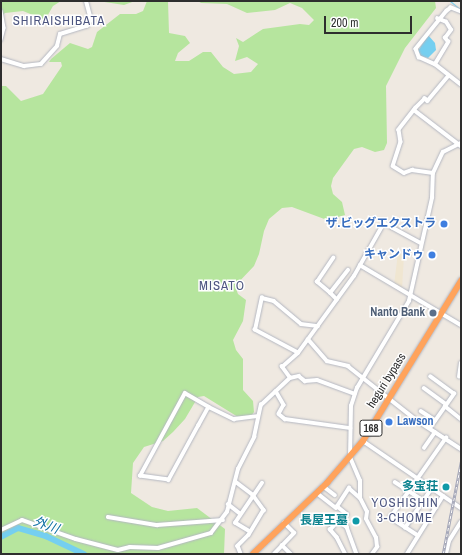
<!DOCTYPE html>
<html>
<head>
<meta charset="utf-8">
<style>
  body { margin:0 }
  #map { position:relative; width:462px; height:555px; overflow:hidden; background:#efe9e1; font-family:"Archivo Narrow","Noto Sans JP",sans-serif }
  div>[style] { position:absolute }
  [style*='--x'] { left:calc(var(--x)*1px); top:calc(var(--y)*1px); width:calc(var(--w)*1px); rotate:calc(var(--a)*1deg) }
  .education>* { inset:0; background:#f0e6d1 }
  .green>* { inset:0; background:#b6e59e }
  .water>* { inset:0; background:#75cff0 }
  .stream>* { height:1px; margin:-0.5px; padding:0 0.5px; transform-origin:0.5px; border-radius:0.5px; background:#75cff0 }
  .river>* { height:5.5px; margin:-2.75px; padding:0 2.75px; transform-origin:2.75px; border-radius:2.75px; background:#75cff0 }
  .roads { filter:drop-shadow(0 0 1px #b4b7c1) drop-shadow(0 0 1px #b4b7c1) }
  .minor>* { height:3.5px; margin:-1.75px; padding:0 1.75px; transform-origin:1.75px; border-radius:1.75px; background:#fff }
  .highway>* { height:5.5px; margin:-2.75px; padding:0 2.75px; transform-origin:2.75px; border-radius:2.75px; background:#ffa35c }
  .rail>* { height:2.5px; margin-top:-1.25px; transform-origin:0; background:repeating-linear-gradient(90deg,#fff 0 3px,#a3a6b8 0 6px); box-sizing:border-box; border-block:1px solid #a3a6b8 }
  .dots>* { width:11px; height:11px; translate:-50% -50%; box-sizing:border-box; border:2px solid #fff; border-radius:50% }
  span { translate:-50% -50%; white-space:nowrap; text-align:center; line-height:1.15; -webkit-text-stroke:3px #fff; paint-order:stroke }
  .shield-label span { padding:1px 3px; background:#fff; border:1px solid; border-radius:3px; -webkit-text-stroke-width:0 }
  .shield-label { font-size:11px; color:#2e2e2e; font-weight:700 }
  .shop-label { font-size:12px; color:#366cbe; font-weight:700 }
  .right { translate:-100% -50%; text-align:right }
  .left { translate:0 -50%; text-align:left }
  .service-label { font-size:12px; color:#4e5e75; font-weight:700 }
  .street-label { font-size:12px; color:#2e2e2e }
  .culture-label { font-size:12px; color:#0d838f; font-weight:700 }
  .neighbourhood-label { font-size:13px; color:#4d5680; letter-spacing:1px }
  .water-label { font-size:13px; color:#0d6fa3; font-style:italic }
  .frame { position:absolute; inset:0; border:2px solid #2e2e2e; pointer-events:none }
  .scale { position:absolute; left:324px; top:16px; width:88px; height:18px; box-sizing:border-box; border:2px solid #2e2e2e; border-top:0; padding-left:5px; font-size:12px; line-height:14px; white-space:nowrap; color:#2e2e2e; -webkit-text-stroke:3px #fff; paint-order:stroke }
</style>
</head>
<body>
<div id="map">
  <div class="education">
    <i style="clip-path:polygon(398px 253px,404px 255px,402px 289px,394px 285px)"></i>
  </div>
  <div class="green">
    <i style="clip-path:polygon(1px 1px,61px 1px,53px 6px,45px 20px,23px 11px,5px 13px,1px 17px)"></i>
    <i style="clip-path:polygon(98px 1px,135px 1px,124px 5px)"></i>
    <i style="clip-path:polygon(147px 1px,168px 1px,169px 33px,185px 36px,190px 43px,178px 53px,175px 61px,189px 61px,203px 52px,211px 52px,223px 67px,234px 74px,251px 72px,258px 64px,247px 57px,235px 61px,239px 46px,236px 38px,243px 42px,263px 29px,300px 24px,309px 25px,314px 20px,302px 8px,290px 3px,275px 10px,247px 13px,227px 4px,201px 3px,198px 1px,435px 1px,436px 8px,405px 48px,386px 86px,387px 143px,384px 150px,375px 152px,362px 147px,354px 149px,333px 178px,331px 186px,333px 194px,342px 202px,345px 215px,327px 220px,292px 207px,282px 208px,269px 219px,264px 231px,259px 254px,254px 266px,235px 286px,238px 294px,246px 300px,243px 321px,233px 340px,236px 350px,243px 359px,243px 390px,253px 401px,254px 412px,249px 419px,238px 417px,204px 396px,198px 397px,185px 419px,173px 432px,163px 441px,144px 447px,133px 463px,131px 493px,152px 507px,168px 511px,197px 508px,225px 529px,224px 554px,1px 554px,1px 86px,6px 86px,21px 101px,43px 94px,62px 66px,61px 62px,49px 62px,51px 59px,70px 43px,88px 49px,92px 47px,97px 32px,120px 14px,136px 14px,143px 11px)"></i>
  </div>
  <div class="water">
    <i style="clip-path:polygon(428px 35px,435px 43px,436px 50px,428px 58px,421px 56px,418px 51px)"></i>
  </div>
  <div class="stream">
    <i style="--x:450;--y:1;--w:14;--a:39"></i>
  </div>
  <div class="river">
    <i style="--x:1;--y:537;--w:19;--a:-28"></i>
    <i style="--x:18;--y:528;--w:29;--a:16"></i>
    <i style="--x:46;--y:536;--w:42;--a:25.3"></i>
  </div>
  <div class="roads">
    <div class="minor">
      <i style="--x:1;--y:11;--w:17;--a:80"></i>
      <i style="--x:4;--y:28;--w:12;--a:104"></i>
      <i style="--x:461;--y:12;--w:11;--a:-158"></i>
      <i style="--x:451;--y:8;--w:5;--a:143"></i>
      <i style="--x:447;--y:11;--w:49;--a:129.2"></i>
      <i style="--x:416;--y:49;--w:9;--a:69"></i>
      <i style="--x:419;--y:57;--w:17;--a:24"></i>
      <i style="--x:435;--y:64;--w:33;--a:38"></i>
      <i style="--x:1;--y:59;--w:24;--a:17"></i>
      <i style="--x:24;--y:66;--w:17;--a:-7"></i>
      <i style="--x:41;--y:64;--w:24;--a:-48"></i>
      <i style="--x:57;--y:46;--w:12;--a:-76"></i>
      <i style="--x:60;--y:34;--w:28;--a:-17"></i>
      <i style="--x:87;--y:26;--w:7;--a:-56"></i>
      <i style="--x:91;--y:20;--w:20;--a:-105"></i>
      <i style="--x:435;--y:64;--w:26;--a:-59"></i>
      <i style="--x:448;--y:42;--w:5;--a:-127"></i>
      <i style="--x:445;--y:38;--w:10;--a:-53"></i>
      <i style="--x:451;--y:30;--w:9;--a:-122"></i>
      <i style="--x:446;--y:22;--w:9;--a:-159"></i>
      <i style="--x:449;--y:76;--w:33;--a:130"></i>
      <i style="--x:428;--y:101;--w:4;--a:-146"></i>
      <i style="--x:425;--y:99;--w:13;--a:135"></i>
      <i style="--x:416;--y:108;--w:28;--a:128"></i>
      <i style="--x:399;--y:130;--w:12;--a:81"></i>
      <i style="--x:401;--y:142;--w:25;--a:108"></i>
      <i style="--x:393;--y:166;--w:13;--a:32"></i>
      <i style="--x:404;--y:173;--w:9;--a:-21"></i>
      <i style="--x:412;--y:170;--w:21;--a:8"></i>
      <i style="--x:433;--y:173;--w:23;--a:-65"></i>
      <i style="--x:443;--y:152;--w:20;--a:-27"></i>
      <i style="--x:414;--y:110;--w:59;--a:37.5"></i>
      <i style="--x:360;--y:265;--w:117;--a:30.7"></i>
      <i style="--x:330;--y:293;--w:17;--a:-140"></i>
      <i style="--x:317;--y:282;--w:29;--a:-56"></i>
      <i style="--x:337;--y:300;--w:10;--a:-135"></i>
      <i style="--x:330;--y:293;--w:29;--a:-52"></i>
      <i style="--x:308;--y:339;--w:29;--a:49"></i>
      <i style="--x:327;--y:361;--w:22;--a:13"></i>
      <i style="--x:348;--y:366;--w:85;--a:38.3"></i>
      <i style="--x:415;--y:419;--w:55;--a:33.1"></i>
      <i style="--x:298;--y:353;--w:49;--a:-151.9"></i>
      <i style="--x:255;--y:330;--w:33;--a:-78"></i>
      <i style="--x:262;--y:298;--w:12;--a:14"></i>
      <i style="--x:274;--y:301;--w:35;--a:40"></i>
      <i style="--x:301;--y:324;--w:17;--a:7"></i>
      <i style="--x:459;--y:377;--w:14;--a:-82"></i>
      <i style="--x:290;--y:378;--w:9;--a:-13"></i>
      <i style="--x:299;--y:376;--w:8;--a:40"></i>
      <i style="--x:305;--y:381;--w:12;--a:-5"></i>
      <i style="--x:317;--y:380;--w:40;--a:20.2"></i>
      <i style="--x:424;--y:388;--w:27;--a:36"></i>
      <i style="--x:276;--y:391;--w:16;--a:60"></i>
      <i style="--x:284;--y:405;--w:10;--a:119"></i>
      <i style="--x:279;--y:414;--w:8;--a:40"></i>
      <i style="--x:285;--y:419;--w:66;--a:7.9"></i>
      <i style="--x:185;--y:393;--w:28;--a:30"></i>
      <i style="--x:209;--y:407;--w:21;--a:119"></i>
      <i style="--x:199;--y:425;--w:63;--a:118.6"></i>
      <i style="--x:169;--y:480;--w:29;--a:-172"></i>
      <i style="--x:140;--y:476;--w:94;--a:-61.5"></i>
      <i style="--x:445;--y:406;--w:21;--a:39"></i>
      <i style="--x:209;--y:407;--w:28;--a:26"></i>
      <i style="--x:234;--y:419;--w:23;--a:-7"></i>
      <i style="--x:421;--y:411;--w:17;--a:33"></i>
      <i style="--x:430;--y:428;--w:42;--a:-54.8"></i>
      <i style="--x:454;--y:394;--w:29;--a:-144"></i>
      <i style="--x:363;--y:441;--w:119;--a:34.4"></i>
      <i style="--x:424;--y:448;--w:19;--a:-55"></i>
      <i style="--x:236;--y:482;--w:21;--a:37"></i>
      <i style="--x:253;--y:495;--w:19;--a:54"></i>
      <i style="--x:264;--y:510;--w:29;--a:121"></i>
      <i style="--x:249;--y:535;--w:16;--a:135"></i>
      <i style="--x:238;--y:546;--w:9;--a:69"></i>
      <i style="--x:395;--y:482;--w:48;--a:33"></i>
      <i style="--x:323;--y:486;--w:15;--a:37"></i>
      <i style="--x:317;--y:493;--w:24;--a:38"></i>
      <i style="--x:336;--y:508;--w:24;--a:-57"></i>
      <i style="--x:349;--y:488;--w:15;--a:42"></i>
      <i style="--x:228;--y:504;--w:16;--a:38"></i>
      <i style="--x:337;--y:506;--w:13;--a:39"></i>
      <i style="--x:108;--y:517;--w:50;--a:9.3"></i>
      <i style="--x:157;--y:525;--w:66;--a:-4.3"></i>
      <i style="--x:405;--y:528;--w:48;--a:-56"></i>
      <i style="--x:1;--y:530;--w:23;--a:-25"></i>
      <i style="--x:22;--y:520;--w:57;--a:19.4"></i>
      <i style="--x:76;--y:539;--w:43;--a:14.7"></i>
      <i style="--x:118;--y:550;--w:12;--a:-14"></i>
      <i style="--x:130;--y:547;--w:28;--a:2"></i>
      <i style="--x:158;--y:548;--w:55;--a:-15.8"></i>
      <i style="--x:211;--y:533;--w:26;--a:-53"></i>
      <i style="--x:227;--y:512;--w:44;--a:-75.7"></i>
      <i style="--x:238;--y:469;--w:36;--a:-63"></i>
      <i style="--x:254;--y:437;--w:33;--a:-78"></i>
      <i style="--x:261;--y:405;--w:40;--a:-43"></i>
      <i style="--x:290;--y:378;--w:14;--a:-126"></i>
      <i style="--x:282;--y:367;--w:21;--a:-41"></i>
      <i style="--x:298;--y:353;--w:95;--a:-54"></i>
      <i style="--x:354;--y:276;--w:61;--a:-60.5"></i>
      <i style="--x:384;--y:223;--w:42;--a:28.4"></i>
      <i style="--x:250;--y:532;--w:17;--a:-149"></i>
      <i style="--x:235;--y:523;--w:48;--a:-56"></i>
      <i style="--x:418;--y:536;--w:33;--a:-147"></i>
      <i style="--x:390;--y:518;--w:98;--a:-55"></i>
      <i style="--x:282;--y:545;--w:13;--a:45"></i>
      <i style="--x:274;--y:554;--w:29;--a:-46"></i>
      <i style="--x:294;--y:533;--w:14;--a:-135"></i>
      <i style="--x:345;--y:554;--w:18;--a:-117"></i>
      <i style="--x:337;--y:538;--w:11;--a:-131"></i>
      <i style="--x:330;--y:530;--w:12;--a:-48"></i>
      <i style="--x:338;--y:521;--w:11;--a:34"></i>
      <i style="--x:347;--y:527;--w:29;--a:70"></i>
      <i style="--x:372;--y:554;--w:9;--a:-54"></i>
      <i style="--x:377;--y:547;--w:9;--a:-96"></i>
      <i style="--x:376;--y:538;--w:21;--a:-118"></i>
      <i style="--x:366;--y:519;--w:7;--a:-82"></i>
      <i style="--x:367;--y:512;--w:16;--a:-117"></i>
      <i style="--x:360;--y:498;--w:17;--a:-90"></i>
      <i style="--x:360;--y:481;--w:25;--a:-113"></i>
      <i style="--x:350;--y:458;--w:52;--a:-88.9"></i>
      <i style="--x:351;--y:406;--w:19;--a:-72"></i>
      <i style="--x:357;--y:388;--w:101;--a:-59.1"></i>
      <i style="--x:409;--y:301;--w:106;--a:-77.4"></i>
      <i style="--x:432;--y:198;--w:25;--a:-88"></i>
      <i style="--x:407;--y:554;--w:68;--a:-58.2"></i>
      <i style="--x:446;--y:554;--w:13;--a:-77"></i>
      <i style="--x:449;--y:541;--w:22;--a:-58"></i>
    </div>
    <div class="highway">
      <i style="--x:253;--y:554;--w:103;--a:-43.8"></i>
      <i style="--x:327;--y:483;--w:55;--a:-49.4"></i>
      <i style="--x:363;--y:441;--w:188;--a:-58.5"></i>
    </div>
  </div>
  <div class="rail">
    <i style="--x:443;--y:554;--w:94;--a:-78.9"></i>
  </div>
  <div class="dots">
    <i style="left:444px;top:224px;background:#3f7fe0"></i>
    <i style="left:432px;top:255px;background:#3f7fe0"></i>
    <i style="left:433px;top:313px;background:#5c6f8a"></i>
    <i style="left:389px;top:422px;background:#3f7fe0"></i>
    <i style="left:446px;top:487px;background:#0f9aa8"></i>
    <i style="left:356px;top:521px;background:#0f9aa8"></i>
  </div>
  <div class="shield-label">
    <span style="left:371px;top:428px">168</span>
  </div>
  <div class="shop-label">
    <span class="right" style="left:436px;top:224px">ザ.ビッグエクストラ</span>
    <span class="right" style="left:424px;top:255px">キャンドゥ</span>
    <span class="left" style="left:397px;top:422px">Lawson</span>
  </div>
  <div class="service-label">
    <span class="right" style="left:425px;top:313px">Nanto Bank</span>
  </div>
  <div class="street-label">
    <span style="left:387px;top:381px;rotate:-58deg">heguri bypass</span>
  </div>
  <div class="culture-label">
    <span class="right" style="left:438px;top:487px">多宝荘</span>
    <span class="right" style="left:348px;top:521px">長屋王墓</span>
  </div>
  <div class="neighbourhood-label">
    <span style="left:59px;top:21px">SHIRAISHIBATA</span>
    <span style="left:222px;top:286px">MISATO</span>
    <span style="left:405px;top:511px">YOSHISHIN<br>3-CHOME</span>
  </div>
  <div class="water-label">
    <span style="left:46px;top:526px;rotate:20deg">外川</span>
  </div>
  <div class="frame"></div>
  <div class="scale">200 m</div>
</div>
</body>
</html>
